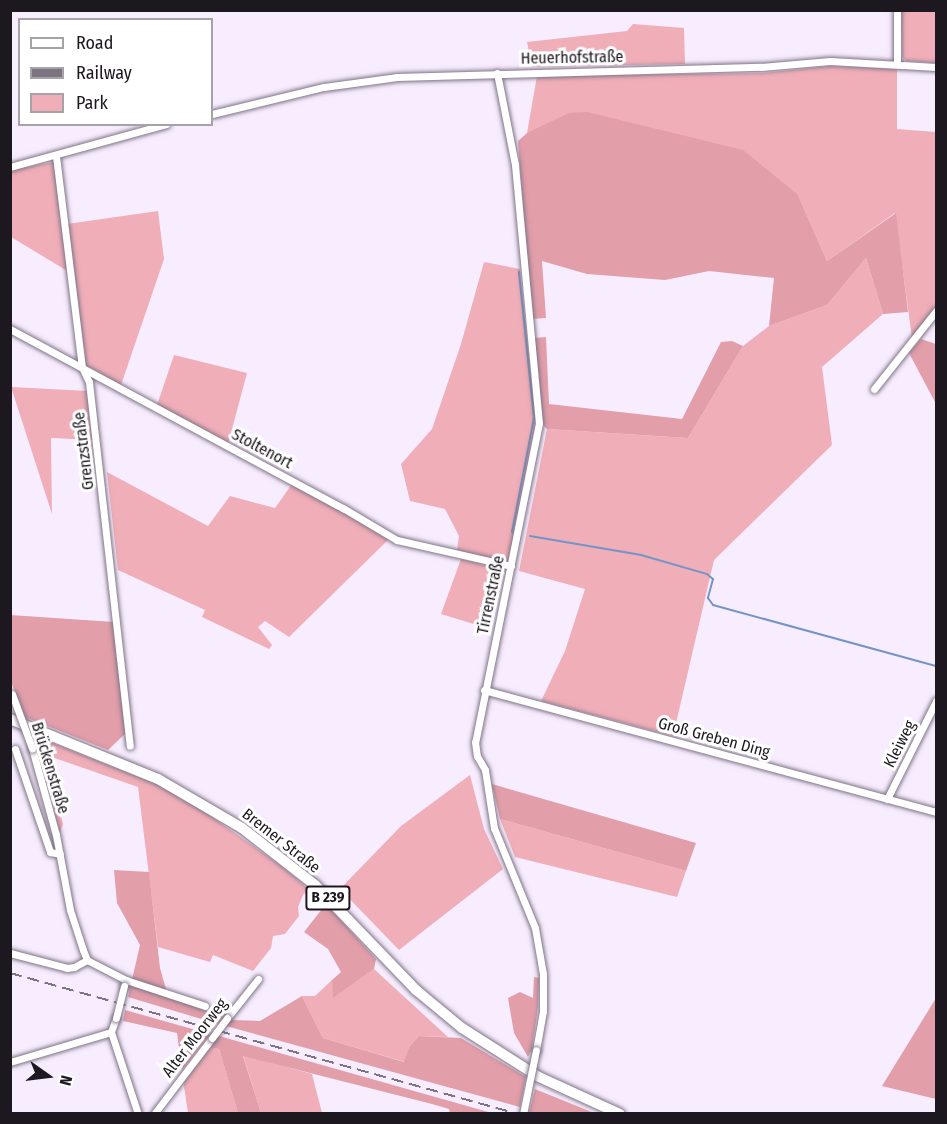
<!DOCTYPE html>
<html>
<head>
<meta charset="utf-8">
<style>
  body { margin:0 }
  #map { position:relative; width:947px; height:1124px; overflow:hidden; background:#f8edfe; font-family:"Fira Sans Condensed",sans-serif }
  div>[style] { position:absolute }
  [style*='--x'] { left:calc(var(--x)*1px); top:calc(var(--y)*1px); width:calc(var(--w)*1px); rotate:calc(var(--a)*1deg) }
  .green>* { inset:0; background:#f0aeb8 }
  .forest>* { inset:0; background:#e29ea9 }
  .stream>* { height:2px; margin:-1px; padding:0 1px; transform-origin:1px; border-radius:1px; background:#7494c6 }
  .roads { filter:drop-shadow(0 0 2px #7f7386) drop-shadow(0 0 2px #7f7386) }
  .minor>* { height:7px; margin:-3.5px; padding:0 3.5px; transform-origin:3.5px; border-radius:3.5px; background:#fff }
  .primary>* { height:10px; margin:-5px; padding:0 5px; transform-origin:5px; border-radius:5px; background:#fff }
  .rail>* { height:2px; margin-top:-1px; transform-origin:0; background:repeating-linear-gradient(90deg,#7c7480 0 12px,transparent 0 18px) }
  .bridges { filter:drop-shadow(0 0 2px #7f7386) drop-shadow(0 0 2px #7f7386) }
  .minor-bridge>* { height:7px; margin:-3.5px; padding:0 3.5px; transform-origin:3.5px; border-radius:3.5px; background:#fff }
  span { translate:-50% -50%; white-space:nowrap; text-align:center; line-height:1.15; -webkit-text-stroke:6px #fff; paint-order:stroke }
  .shield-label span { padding:2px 4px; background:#fff; border:2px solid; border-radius:4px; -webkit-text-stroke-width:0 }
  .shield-label { font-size:15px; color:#1d181f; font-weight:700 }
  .street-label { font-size:16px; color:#1d181f }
  .frame { position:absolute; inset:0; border:12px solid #1d181f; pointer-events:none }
  .legend { position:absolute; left:18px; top:18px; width:195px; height:108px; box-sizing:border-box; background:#fff; border:2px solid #a5a3a5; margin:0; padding:8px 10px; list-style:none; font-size:18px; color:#1d181f }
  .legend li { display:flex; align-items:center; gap:12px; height:30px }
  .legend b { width:30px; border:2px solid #a5a3a5 }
  .north { position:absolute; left:18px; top:1046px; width:60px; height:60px; -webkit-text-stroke:4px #fff; paint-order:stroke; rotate:104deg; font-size:16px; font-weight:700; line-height:24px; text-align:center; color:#1d181f }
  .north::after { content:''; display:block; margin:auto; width:21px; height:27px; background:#1d181f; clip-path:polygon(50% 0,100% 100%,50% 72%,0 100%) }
</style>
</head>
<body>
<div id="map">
  <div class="green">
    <i style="clip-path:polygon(901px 11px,936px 11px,936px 63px,907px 61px,902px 57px)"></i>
    <i style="clip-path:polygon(633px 24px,684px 28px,685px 64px,532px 67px,527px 42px,627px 31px)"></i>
    <i style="clip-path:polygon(830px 66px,897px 69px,897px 129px,936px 132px,936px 308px,912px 338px,895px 213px,827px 261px,798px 195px,527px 133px,537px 76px,763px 73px)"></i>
    <i style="clip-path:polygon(54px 162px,69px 272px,11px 237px,10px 170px)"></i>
    <i style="clip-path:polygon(158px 211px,164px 259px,121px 385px,84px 365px,67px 224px)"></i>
    <i style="clip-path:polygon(866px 258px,883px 314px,822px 367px,832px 445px,714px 560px,673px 736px,541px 701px,565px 651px,585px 589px,519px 571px,547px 429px,688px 438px,743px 346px,769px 326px,827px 305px)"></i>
    <i style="clip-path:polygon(484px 262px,520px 269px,536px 423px,509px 563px,457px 551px,459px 536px,445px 509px,410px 501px,401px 464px,432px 429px,461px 344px)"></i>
    <i style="clip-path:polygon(174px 355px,247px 373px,228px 444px,157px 405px)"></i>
    <i style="clip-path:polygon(11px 387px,88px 391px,95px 440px,51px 438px,52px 514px)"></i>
    <i style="clip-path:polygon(107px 472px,208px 526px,230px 496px,275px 508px,292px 484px,389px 539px,289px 637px,265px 621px,258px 627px,272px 645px,269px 649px,202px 617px,205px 610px,118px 570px)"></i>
    <i style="clip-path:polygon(461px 559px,504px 570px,490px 629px,441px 614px)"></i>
    <i style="clip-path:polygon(35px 736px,156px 784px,201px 809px,284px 868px,326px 904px,322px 909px,304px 893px,298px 907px,299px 916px,285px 934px,273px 936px,271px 948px,253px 971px,213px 955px,210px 962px,158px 947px,138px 787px,46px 755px,63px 824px,60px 833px)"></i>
    <i style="clip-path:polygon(470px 775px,484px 829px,503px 869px,399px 950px,340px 889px,401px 826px)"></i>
    <i style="clip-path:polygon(500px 819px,686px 871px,677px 897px,515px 857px)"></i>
    <i style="clip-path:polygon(374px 969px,448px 1037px,419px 1036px,409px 1047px,405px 1062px,323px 1038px,302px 996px,315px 996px,332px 980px,334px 997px)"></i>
    <i style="clip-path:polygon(210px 1047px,219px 1049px,238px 1113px,188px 1113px,183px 1080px)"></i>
    <i style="clip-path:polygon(243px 1055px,312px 1074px,322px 1113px,261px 1113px)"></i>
  </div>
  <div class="forest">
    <i style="clip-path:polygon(587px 112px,743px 150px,798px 195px,827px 261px,896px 213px,908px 312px,883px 314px,866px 258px,827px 305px,769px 326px,774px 278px,709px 271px,665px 280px,587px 274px,542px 261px,546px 318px,532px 319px,518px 141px,527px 133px,569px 113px)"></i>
    <i style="clip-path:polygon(546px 337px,549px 404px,682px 419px,721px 342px,732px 341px,743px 346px,688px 438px,547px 429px,542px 424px,534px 338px)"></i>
    <i style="clip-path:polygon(921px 339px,936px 344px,936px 404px,909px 353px)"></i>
    <i style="clip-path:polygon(10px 615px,114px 622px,126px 733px,108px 750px,25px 717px,11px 682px)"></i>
    <i style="clip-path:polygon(492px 784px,696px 843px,686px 871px,500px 819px)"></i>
    <i style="clip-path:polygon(114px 870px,149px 872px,160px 968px,168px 996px,223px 1017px,218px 1024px,128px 997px,140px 945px,117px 903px)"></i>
    <i style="clip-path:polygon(326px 904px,376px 959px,374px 969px,333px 998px,332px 980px,341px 972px,328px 949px,304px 932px)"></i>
    <i style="clip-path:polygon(534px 977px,539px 978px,538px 1008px,532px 1048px,528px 1057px,514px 1033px,508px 998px,520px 992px,533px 998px)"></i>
    <i style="clip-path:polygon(302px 996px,323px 1038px,404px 1062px,409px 1047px,419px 1036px,461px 1038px,526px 1077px,520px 1107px,226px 1026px,231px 1020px,260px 1021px)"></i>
    <i style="clip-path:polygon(936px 998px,936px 1099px,882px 1086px)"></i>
    <i style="clip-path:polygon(125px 1010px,210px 1034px,182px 1070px,177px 1033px,123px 1021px)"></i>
    <i style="clip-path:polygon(219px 1036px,492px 1113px,450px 1113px,449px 1109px,432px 1104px,243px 1056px,261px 1113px,238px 1113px,219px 1049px,210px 1047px)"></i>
    <i style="clip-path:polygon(535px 1089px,594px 1113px,529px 1113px)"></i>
  </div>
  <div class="stream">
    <i style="--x:512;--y:532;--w:116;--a:-79.1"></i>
    <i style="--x:534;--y:418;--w:147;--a:-95.9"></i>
    <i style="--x:530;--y:536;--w:113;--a:9.7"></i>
    <i style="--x:641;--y:555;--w:69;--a:16.1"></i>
    <i style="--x:707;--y:574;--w:8;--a:40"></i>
    <i style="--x:713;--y:579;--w:20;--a:105"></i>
    <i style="--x:708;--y:598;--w:9;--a:54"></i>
    <i style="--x:713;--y:605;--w:231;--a:15.3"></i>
  </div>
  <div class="roads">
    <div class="minor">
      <i style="--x:897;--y:64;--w:54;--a:-90"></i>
      <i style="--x:497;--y:73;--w:94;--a:78.9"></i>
      <i style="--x:515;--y:165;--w:259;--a:84.7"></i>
      <i style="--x:539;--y:423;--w:325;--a:101.3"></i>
      <i style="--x:475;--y:742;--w:14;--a:82"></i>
      <i style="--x:477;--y:756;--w:16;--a:60"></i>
      <i style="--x:485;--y:770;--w:59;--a:81.2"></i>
      <i style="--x:494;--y:828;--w:108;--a:67.7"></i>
      <i style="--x:535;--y:928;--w:47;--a:80.1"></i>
      <i style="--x:543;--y:974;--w:37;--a:90"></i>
      <i style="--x:543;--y:1011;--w:40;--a:100"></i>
      <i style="--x:212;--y:114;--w:115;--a:-13.6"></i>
      <i style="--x:324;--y:87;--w:74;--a:-7.8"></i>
      <i style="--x:397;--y:77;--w:364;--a:-1.6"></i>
      <i style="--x:761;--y:67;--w:69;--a:-5"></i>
      <i style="--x:830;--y:61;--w:106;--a:3.2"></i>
      <i style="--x:56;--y:156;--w:213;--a:83"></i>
      <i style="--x:82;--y:367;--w:17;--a:65"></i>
      <i style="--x:89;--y:382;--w:366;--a:83.6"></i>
      <i style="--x:10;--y:167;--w:162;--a:-15.4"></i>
      <i style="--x:10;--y:329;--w:378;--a:28.3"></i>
      <i style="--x:343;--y:508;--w:63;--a:30.7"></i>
      <i style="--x:397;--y:540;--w:117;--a:12.8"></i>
      <i style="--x:874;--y:389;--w:100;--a:-51.5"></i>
      <i style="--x:484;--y:690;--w:468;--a:15.1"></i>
      <i style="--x:32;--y:748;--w:90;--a:74.6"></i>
      <i style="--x:56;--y:835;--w:76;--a:79.4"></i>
      <i style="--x:70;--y:910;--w:42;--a:72"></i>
      <i style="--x:83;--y:950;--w:11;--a:68"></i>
      <i style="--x:87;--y:960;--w:44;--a:27.1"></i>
      <i style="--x:126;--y:980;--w:6;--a:108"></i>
      <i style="--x:15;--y:749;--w:109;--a:71.2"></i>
      <i style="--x:50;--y:852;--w:10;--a:11"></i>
      <i style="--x:887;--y:799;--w:110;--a:-63.4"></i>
      <i style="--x:10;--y:953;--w:59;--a:14.7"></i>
      <i style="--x:67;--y:968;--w:7;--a:-8"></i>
      <i style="--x:74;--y:967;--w:15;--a:-28"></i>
      <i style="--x:126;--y:980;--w:83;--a:18.2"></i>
      <i style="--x:116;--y:1018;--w:15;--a:110"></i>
      <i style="--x:111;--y:1032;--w:86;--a:71.8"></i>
      <i style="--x:227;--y:1018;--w:50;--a:-51.5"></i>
      <i style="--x:10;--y:1062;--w:105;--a:-16.5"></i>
      <i style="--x:154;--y:1114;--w:96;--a:-52.7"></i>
    </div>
    <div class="primary">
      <i style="--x:10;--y:719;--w:160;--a:22.1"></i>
      <i style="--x:158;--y:779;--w:97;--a:30.3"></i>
      <i style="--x:242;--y:828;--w:93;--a:38"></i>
      <i style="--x:315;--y:885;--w:146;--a:46.1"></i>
      <i style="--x:416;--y:990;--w:60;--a:39.6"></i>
      <i style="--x:462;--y:1028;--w:91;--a:32.5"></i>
      <i style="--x:539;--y:1077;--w:89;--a:24.6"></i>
    </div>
  </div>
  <div class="rail">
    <i style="--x:10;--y:973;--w:527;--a:15.51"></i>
  </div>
  <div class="bridges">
    <div class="minor-bridge">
      <i style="--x:12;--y:694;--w:58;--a:69.7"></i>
      <i style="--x:116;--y:1018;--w:33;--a:-76"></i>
      <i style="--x:212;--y:1038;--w:25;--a:-53"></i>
      <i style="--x:523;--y:1114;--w:65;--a:-78.5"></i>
    </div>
  </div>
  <div class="shield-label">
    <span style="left:328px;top:898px">B 239</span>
  </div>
  <div class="street-label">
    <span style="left:572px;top:58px;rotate:-1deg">Heuerhofstraße</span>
    <span style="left:262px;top:449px;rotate:28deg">Stoltenort</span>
    <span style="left:84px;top:451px;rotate:-97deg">Grenzstraße</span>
    <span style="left:491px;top:595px;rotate:-78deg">Tirrenstraße</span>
    <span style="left:714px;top:738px;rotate:15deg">Groß Greben Ding</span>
    <span style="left:900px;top:744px;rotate:-63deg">Kleiweg</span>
    <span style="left:50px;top:768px;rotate:73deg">Brückenstraße</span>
    <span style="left:281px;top:841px;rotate:38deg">Bremer Straße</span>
    <span style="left:195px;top:1038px;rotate:-52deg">Alter Moorweg</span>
  </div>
  <div class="frame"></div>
  <ul class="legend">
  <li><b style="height:8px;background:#fff"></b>Road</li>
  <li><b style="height:8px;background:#7c7480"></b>Railway</li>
  <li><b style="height:16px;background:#f0aeb8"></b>Park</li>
  </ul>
  <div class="north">N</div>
</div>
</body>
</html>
